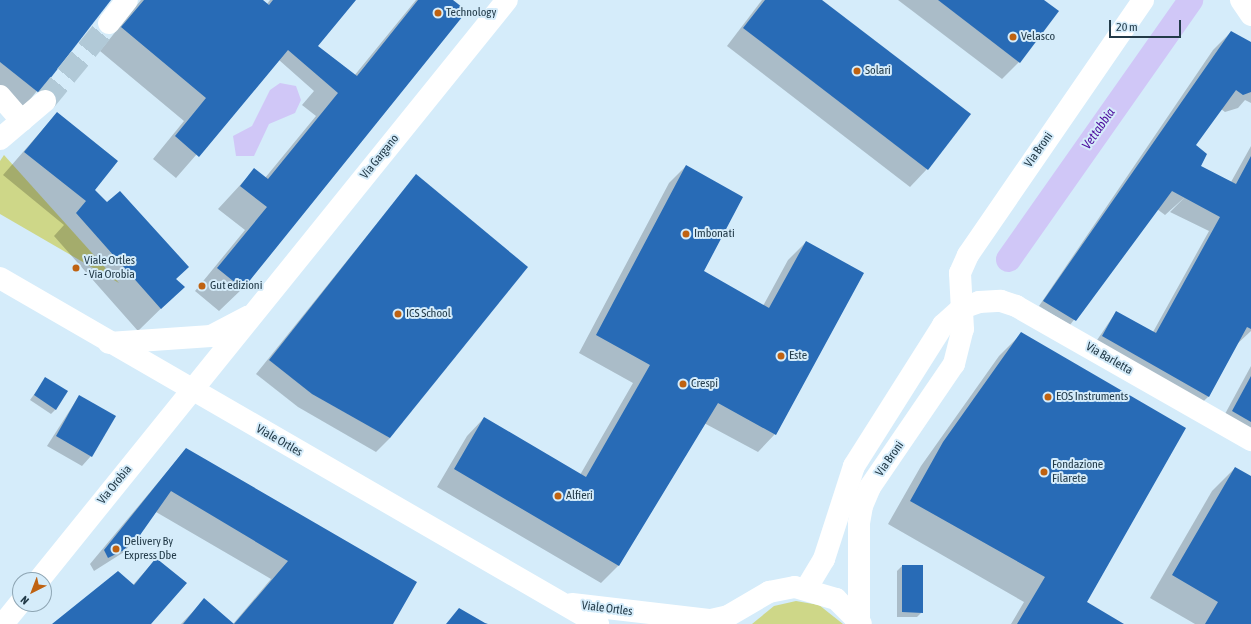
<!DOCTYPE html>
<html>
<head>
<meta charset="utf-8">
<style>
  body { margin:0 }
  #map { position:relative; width:1251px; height:624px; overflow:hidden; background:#d5ecfa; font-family:"Asap Condensed",sans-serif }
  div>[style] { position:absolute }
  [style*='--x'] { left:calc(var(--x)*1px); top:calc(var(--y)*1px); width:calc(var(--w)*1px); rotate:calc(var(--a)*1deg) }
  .green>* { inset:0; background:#ced788 }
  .water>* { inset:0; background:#d0c7f7 }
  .shadow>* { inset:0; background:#0003 }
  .canal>* { height:25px; margin:-12.5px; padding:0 12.5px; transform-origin:12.5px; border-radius:12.5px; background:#d0c7f7 }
  .building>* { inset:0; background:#286bb6 }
  .minor-tunnel>* { height:22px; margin-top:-11px; transform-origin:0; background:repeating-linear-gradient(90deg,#b1c9d7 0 22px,transparent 0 33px) }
  .minor>* { height:22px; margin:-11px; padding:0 11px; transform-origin:11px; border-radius:11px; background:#fff }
  .dots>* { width:11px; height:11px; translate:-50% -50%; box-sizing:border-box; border:2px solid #d5ecfa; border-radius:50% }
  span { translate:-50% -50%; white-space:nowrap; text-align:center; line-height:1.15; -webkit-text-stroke:4px #d5ecfa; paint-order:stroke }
  .poi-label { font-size:12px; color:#233b49 }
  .left { translate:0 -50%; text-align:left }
  .street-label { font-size:12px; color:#233b49 }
  .water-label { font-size:13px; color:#4e0e9e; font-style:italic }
  .north { position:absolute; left:12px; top:572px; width:40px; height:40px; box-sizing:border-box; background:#d5ecfa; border:1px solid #8ea5b3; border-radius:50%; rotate:222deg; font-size:11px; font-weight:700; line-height:16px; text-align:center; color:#233b49 }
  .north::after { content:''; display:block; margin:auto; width:14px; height:18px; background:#bf6211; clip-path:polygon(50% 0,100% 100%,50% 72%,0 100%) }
  .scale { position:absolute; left:1109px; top:20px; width:72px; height:18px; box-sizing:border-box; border:2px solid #233b49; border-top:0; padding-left:5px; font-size:12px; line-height:14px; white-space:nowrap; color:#233b49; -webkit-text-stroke:3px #d5ecfa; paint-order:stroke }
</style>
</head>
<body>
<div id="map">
  <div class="green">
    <i style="clip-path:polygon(4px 155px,119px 283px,0 214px,0 161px)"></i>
    <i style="clip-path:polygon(796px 601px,819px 605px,843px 624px,752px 624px,774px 606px)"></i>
  </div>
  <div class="water">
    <i style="clip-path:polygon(280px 83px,296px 86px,301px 100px,295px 113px,269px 124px,254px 156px,236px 156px,233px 136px,252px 126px,270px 90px)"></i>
  </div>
  <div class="shadow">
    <i style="clip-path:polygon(0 0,110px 0,24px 107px,0 87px)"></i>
    <i style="clip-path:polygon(141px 0,261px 0,267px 4px,270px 0,355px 0,317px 46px,354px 76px,416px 0,451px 0,465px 11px,242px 289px,219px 311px,195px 291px,245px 230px,218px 209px,254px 170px,265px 178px,316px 116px,302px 105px,314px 91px,279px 60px,176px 178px,153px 159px,184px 121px,100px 51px)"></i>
    <i style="clip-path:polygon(762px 0,821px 0,927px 169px,910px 187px,727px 46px)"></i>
    <i style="clip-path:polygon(898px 0,1042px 0,1019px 62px,1002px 79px)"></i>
    <i style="clip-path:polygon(1231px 32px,1251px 43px,1251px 103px,1245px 100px,1238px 108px,1225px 112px,1221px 109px,1195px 145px,1200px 166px,1231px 182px,1251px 146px,1251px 331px,1236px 345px,1208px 397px,1190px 414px,1093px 346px,1116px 312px,1153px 332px,1209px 231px,1170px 212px,1185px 197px,1165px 215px,1157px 209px,1070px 325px,1039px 306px,1213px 50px)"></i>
    <i style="clip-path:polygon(57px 113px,94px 190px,183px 287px,138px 331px,54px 236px,64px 225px,3px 175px)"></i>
    <i style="clip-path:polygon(686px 166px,703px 271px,763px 306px,788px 260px,806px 242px,775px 434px,758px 452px,704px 423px,618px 566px,601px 583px,437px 487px,467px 436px,484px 418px,580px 475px,633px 383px,579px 353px,669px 183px)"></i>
    <i style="clip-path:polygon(416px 175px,390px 438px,376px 452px,298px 407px,256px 374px)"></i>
    <i style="clip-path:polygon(1022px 333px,1085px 602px,1122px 624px,1011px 624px,1024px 602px,888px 524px,921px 466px,999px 356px)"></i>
    <i style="clip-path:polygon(1251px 366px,1251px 435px,1219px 425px)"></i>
    <i style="clip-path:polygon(46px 378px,56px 409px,51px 414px,30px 400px)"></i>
    <i style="clip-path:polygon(79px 396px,91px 456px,82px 466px,47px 446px)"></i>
    <i style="clip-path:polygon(186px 449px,392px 624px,233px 624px,271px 579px,156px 512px,124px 552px,94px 571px,90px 564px)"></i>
    <i style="clip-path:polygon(1235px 468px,1251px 478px,1251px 624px,1195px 624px,1150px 598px,1212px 491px)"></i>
    <i style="clip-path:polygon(156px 559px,150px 624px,54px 624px,132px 586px)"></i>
    <i style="clip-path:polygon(902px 566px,922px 612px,917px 617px,897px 617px,897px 571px)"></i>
    <i style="clip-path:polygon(204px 600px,233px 624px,181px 624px)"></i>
  </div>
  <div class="canal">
    <i style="--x:1008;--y:259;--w:317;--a:-54.9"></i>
  </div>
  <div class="building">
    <i style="clip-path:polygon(0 0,111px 0,39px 93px,0 62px)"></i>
    <i style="clip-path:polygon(144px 0,263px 0,269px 5px,273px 0,356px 0,318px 46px,357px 76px,418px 0,453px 0,467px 11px,243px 289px,217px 268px,267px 207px,240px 186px,254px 168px,268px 179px,338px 93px,288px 50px,199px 157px,175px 136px,206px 98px,121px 27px)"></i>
    <i style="clip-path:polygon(765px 0,822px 0,971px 114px,928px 170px,743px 28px)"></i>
    <i style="clip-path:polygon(938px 0,1044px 0,1059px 11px,1020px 63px)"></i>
    <i style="clip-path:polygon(1231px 31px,1251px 42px,1251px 92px,1243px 95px,1236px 90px,1196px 145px,1207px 154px,1201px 166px,1236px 184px,1251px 156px,1251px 329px,1247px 327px,1209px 397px,1102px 336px,1116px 311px,1156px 333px,1220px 217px,1172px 191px,1076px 321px,1043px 301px)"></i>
    <i style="clip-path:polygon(57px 112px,118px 161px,95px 190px,107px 202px,120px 191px,189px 267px,176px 279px,185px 287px,161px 309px,76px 213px,86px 201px,24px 152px)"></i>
    <i style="clip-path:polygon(686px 165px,743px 197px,704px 271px,769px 308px,806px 241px,864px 273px,776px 435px,718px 403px,619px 566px,454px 469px,484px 417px,586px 477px,650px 365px,596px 335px)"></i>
    <i style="clip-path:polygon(416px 174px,528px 267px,390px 438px,312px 394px,269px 360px)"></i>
    <i style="clip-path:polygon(1021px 332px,1186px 428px,1087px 602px,1124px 624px,1017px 624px,1045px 577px,910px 501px,943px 442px)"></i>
    <i style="clip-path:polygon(1251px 376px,1251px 422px,1232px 411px)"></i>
    <i style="clip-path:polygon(45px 377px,68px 391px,56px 410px,34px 395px)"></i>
    <i style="clip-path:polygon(79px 395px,116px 416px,92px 457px,56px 436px)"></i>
    <i style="clip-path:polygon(186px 448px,417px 582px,393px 624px,183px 624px,204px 598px,234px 624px,288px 561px,171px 491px,138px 538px,135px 536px,124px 550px,108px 558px,104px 550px)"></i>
    <i style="clip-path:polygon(1235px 467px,1251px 476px,1251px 624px,1205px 624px,1218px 602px,1172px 575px)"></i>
    <i style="clip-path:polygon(156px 558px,187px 583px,151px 624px,52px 624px,118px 571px,134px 585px)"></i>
    <i style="clip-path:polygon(902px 565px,923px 565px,923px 613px,902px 612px)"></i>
    <i style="clip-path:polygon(459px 608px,485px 623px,488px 624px,446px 624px)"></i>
  </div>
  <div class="minor-tunnel">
    <i style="--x:45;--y:101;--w:101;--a:-50.6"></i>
  </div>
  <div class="minor">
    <i style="--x:1241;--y:0;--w:18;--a:56"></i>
    <i style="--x:109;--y:23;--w:29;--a:-52"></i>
    <i style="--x:0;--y:96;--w:33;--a:49"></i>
    <i style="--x:0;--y:139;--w:59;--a:-40.2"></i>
    <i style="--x:0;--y:278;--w:691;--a:30.05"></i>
    <i style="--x:109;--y:343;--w:102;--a:-3.9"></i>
    <i style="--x:211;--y:336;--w:41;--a:-27.8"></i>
    <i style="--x:39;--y:580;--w:745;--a:-51.1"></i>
    <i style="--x:806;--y:589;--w:35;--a:-59"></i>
    <i style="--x:824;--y:559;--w:98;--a:-72.1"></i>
    <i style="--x:854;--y:466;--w:167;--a:-57.7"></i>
    <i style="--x:943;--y:325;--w:25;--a:-42"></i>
    <i style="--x:962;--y:308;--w:18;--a:-19"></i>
    <i style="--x:979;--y:302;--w:22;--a:-3"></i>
    <i style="--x:1001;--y:301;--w:16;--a:18"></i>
    <i style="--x:1016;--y:306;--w:271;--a:29.7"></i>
    <i style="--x:572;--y:604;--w:140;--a:6.6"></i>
    <i style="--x:711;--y:620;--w:17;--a:-13"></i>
    <i style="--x:728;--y:616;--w:48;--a:-30.3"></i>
    <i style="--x:769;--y:592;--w:26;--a:-11"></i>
    <i style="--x:795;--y:587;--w:43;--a:16.3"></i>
    <i style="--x:836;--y:599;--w:35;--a:45"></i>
    <i style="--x:859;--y:622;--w:99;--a:-90"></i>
    <i style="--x:859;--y:523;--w:17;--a:-80"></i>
    <i style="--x:862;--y:506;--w:21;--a:-67"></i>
    <i style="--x:870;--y:487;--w:149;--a:-55.7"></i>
    <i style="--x:954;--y:364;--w:36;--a:-76"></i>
    <i style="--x:963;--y:329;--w:56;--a:-93.1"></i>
    <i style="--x:960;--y:273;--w:20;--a:-66"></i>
    <i style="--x:968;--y:255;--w:309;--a:-55.5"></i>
    <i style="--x:3;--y:624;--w:27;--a:-51"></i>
  </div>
  <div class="dots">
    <i style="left:438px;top:13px;background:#bf6211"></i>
    <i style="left:1013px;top:37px;background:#bf6211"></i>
    <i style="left:857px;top:71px;background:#bf6211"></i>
    <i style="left:686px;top:234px;background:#bf6211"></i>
    <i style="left:76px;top:268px;background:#bf6211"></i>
    <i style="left:202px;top:286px;background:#bf6211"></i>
    <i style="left:398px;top:314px;background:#bf6211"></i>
    <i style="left:781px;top:356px;background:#bf6211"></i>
    <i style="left:683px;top:384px;background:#bf6211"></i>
    <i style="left:1048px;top:397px;background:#bf6211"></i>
    <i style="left:1044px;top:472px;background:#bf6211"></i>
    <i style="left:558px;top:496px;background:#bf6211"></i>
    <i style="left:116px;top:549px;background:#bf6211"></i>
  </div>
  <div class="poi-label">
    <span class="left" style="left:446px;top:13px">Technology</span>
    <span class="left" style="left:1021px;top:37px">Velasco</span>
    <span class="left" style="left:865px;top:71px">Solari</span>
    <span class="left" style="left:694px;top:234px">Imbonati</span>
    <span class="left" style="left:84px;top:268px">Viale Ortles<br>- Via Orobia</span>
    <span class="left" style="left:210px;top:286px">Gut edizioni</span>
    <span class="left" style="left:406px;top:314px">ICS School</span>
    <span class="left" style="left:789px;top:356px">Este</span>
    <span class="left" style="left:691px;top:384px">Crespi</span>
    <span class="left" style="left:1056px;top:397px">EOS Instruments</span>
    <span class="left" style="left:1052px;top:472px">Fondazione<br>Filarete</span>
    <span class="left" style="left:566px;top:496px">Alfieri</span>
    <span class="left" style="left:124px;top:549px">Delivery By<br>Express Dbe</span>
  </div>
  <div class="street-label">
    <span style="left:1039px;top:150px;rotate:-55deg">Via Broni</span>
    <span style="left:380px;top:157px;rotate:-51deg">Via Gargano</span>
    <span style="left:1109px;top:359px;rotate:30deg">Via Barletta</span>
    <span style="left:279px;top:441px;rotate:30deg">Viale Ortles</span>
    <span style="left:890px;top:459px;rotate:-55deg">Via Broni</span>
    <span style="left:115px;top:485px;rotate:-51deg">Via Orobia</span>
    <span style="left:607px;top:609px;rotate:7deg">Viale Ortles</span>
  </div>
  <div class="water-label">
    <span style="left:1099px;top:129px;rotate:-55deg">Vettabbia</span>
  </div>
  <div class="north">N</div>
  <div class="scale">20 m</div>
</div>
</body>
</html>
